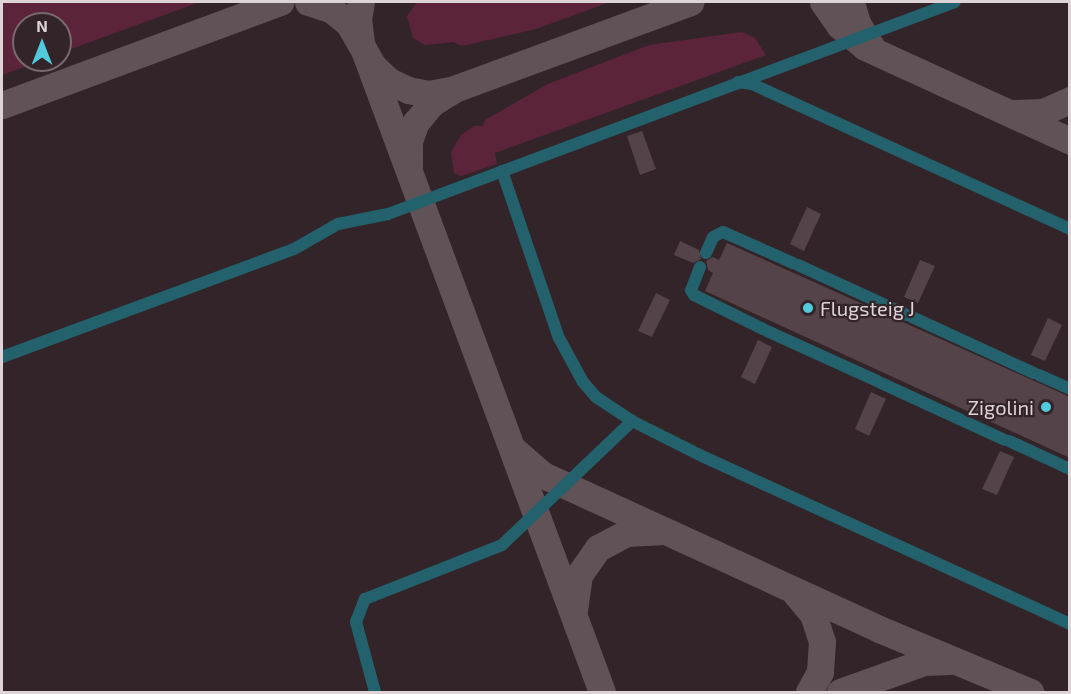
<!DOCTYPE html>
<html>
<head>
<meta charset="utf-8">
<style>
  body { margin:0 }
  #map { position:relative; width:1071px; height:694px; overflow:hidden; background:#332429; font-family:"Exo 2",sans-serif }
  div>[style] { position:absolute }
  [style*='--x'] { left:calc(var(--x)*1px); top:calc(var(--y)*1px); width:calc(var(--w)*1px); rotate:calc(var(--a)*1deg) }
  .green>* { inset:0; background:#5c243a }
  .taxiway>* { height:27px; margin:-13.5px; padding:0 13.5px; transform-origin:13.5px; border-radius:13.5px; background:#605257 }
  .building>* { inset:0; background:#544348 }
  .minor>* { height:12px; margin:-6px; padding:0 6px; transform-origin:6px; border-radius:6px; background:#23626c }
  .dots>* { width:16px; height:16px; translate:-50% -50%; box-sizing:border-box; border:3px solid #332429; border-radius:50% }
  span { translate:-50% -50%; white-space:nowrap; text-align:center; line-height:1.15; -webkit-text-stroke:4.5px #332429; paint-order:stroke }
  .poi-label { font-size:20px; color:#ded3d6 }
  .left { translate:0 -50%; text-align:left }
  .right { translate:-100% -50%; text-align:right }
  .frame { position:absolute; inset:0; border:3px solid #ded3d6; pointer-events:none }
  .north { position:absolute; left:12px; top:12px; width:60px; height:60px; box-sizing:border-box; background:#332429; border:2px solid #776a6e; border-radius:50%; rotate:0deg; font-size:16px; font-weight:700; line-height:24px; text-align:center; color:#ded3d6 }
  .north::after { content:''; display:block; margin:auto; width:21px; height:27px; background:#53cadc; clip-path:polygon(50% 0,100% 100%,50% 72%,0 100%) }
</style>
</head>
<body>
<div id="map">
  <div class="green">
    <i style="clip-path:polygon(2px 2px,200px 2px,60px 53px,60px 24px,24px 24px,24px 60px,42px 60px,2px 75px)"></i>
    <i style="clip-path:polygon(417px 2px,610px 2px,536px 29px,462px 46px,453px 42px,425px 45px,413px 38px,407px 16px)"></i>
    <i style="clip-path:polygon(742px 32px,755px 38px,766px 55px,495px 153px,497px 164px,461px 176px,454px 173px,451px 152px,461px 135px,474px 126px,483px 126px,485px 120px,548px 84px,649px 45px)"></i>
  </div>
  <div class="taxiway">
    <i style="--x:308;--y:2;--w:25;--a:18"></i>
    <i style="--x:332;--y:10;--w:22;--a:39"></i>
    <i style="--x:349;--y:24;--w:48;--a:60.3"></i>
    <i style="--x:373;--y:66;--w:22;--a:43"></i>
    <i style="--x:389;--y:81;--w:21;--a:25"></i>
    <i style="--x:408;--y:90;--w:21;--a:11"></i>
    <i style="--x:429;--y:94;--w:25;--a:-11"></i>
    <i style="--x:454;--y:89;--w:252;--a:-20.2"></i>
    <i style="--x:823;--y:2;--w:29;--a:55"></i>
    <i style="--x:840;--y:26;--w:33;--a:40"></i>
    <i style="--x:865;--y:47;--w:226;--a:24.6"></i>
    <i style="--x:851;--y:2;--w:22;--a:74"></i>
    <i style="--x:857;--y:23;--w:26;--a:59"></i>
    <i style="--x:361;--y:43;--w:24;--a:-97"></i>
    <i style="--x:358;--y:19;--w:17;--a:-80"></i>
    <i style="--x:364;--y:50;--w:685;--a:69.66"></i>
    <i style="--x:2;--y:105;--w:297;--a:-20.3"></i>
    <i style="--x:1014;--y:113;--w:29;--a:-2"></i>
    <i style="--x:1043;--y:112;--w:30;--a:-24"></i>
    <i style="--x:409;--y:165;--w:24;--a:-90"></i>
    <i style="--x:409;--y:141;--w:20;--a:-70"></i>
    <i style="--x:416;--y:122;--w:25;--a:-50"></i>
    <i style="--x:432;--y:103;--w:25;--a:-32"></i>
    <i style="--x:514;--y:450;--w:38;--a:41"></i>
    <i style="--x:543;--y:475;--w:370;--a:24.6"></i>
    <i style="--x:879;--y:629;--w:164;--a:22.6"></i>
    <i style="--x:796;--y:594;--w:26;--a:50"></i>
    <i style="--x:813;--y:614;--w:29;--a:72"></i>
    <i style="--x:822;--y:642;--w:30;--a:94"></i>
    <i style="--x:820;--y:672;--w:23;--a:119"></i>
    <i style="--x:574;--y:610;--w:35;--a:-82"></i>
    <i style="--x:579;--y:575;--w:33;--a:-55"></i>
    <i style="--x:598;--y:548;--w:32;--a:-28"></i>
    <i style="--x:626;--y:533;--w:34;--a:-3"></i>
    <i style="--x:840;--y:692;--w:89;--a:-19.7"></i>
    <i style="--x:924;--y:662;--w:26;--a:-2"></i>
  </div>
  <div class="building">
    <i style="clip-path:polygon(642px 131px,656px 169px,640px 175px,627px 136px)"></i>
    <i style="clip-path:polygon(807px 207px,821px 214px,804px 251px,790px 244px)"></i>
    <i style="clip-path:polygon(680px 241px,699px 250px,701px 259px,693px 263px,674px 255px)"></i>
    <i style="clip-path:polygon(727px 243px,1070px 397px,1070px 458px,705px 291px,713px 273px,708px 270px,706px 261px,713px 257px,719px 260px)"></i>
    <i style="clip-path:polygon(920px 260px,935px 266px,918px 303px,904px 297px)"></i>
    <i style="clip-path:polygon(656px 293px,670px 300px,652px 337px,638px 331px)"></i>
    <i style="clip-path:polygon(1048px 318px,1062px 325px,1045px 361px,1031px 355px)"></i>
    <i style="clip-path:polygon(758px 340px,772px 347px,755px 384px,741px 377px)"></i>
    <i style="clip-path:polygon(871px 392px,886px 399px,869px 436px,855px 429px)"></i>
    <i style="clip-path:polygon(1000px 451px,1014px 457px,997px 495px,982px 489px)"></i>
  </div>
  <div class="minor">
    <i style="--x:738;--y:82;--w:14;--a:8"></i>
    <i style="--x:752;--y:84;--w:349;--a:24.5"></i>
    <i style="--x:502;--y:171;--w:176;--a:71.2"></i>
    <i style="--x:559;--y:338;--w:50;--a:61.4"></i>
    <i style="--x:583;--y:382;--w:20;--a:49"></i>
    <i style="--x:596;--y:397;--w:43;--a:33.7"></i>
    <i style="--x:632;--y:421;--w:80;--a:26.6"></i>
    <i style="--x:704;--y:457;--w:402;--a:24.5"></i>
    <i style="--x:706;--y:253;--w:17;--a:-66"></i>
    <i style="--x:713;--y:237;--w:11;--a:-27"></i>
    <i style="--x:723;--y:232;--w:77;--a:23.9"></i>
    <i style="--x:798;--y:265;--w:120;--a:24.6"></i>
    <i style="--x:700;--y:267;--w:25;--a:111"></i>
    <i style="--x:691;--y:290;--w:6;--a:59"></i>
    <i style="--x:694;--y:295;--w:77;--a:26.2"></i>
    <i style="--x:912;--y:317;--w:134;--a:24.7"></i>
    <i style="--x:767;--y:331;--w:121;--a:24.4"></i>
    <i style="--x:2;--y:357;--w:311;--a:-20.3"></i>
    <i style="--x:294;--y:249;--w:51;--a:-29.6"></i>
    <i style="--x:338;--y:224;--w:51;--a:-11.3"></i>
    <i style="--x:388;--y:214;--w:605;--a:-20.5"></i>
    <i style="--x:1039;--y:375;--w:34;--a:24"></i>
    <i style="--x:881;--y:383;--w:136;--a:24.7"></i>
    <i style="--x:1009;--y:441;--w:67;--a:24.7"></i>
    <i style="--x:375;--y:692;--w:73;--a:-105.2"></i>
    <i style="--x:356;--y:622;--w:25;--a:-69"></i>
    <i style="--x:365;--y:599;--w:147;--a:-21.5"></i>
    <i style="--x:502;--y:545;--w:180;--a:-43.6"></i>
  </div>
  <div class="dots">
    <i style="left:808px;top:308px;background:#53cadc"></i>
    <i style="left:1046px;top:407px;background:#53cadc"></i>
  </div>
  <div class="poi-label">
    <span class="left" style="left:820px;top:308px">Flugsteig J</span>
    <span class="right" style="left:1034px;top:407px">Zigolini</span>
  </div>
  <div class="frame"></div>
  <div class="north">N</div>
</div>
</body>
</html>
